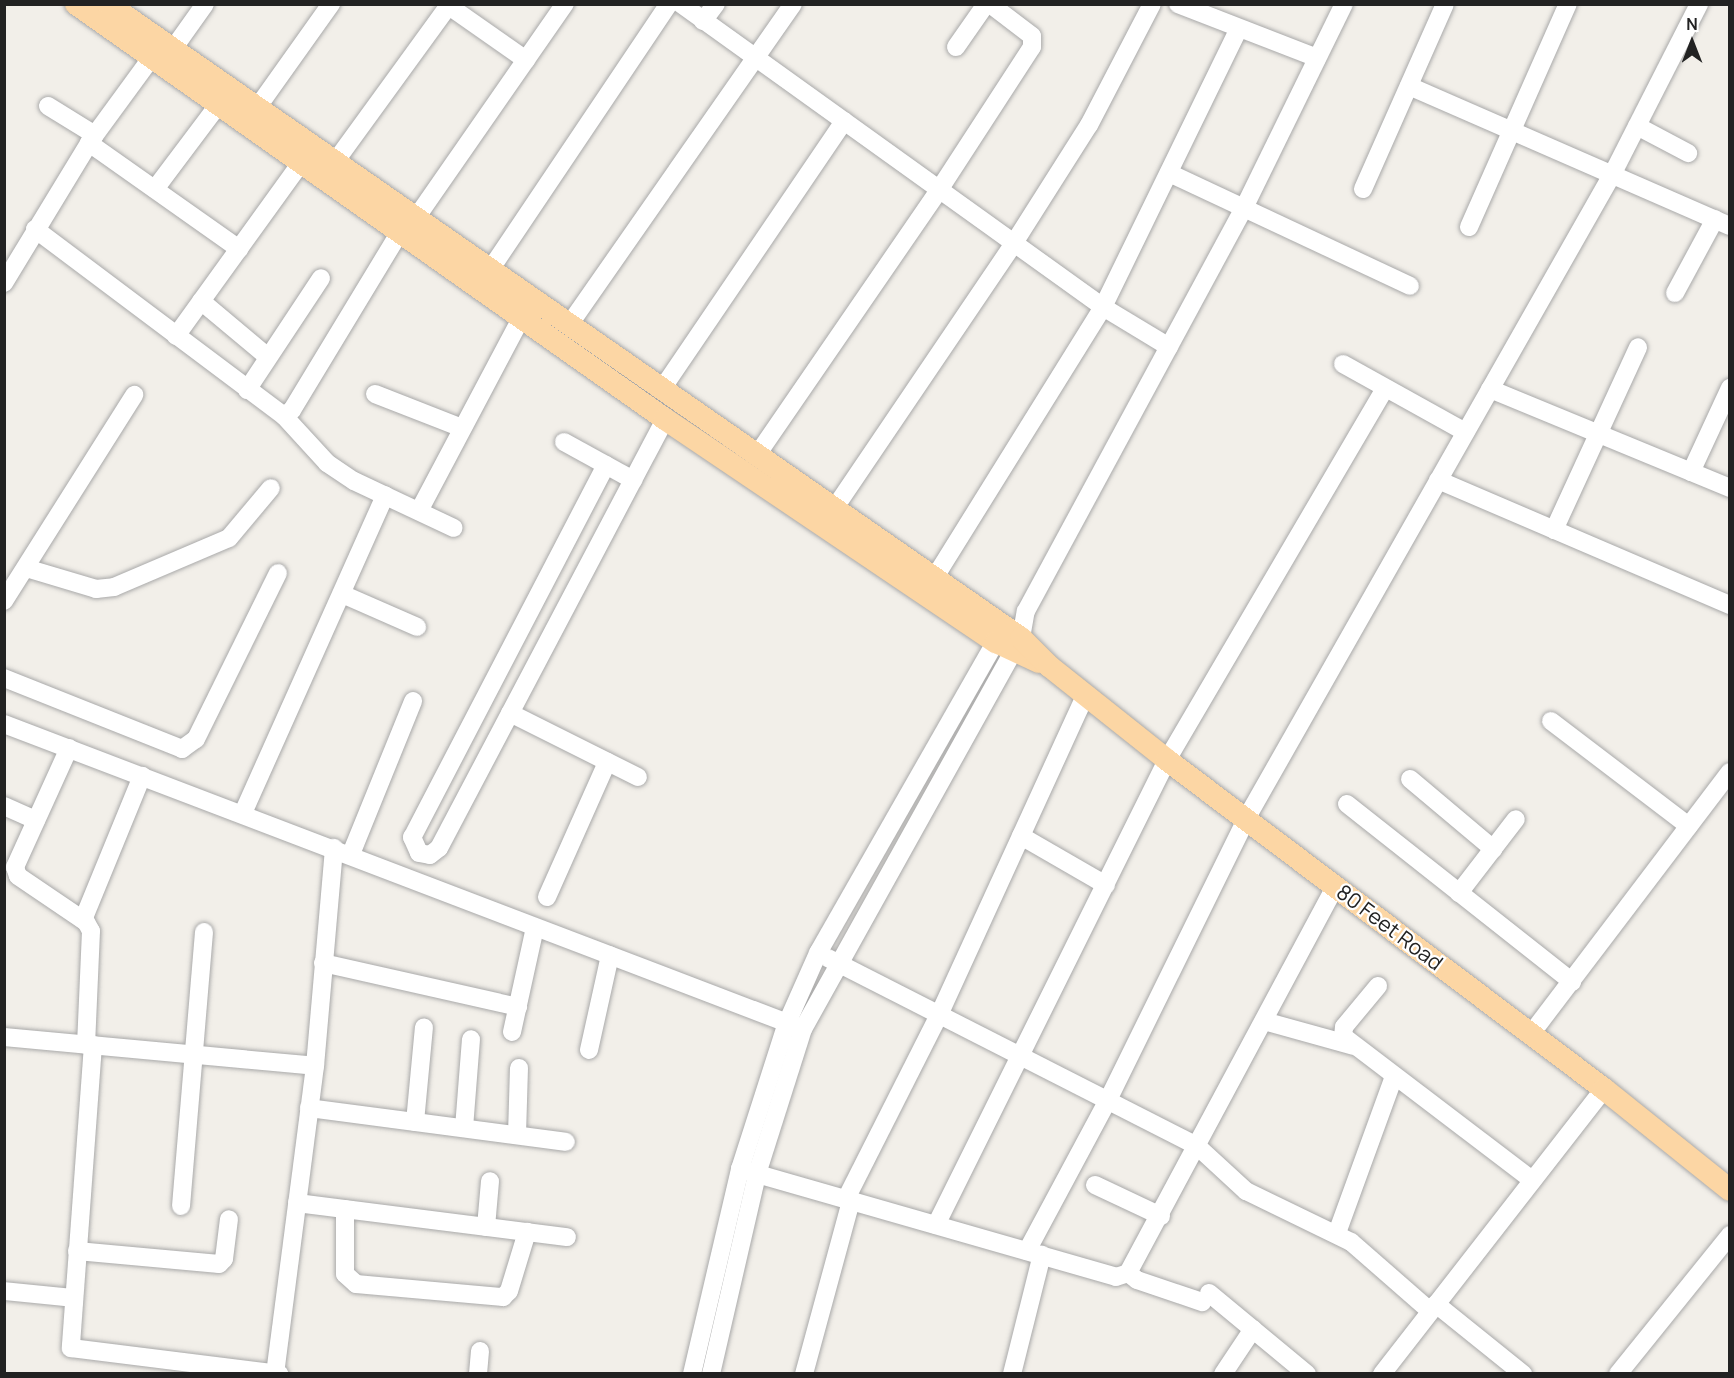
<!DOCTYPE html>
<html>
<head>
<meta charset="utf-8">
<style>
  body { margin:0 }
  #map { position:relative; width:1734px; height:1378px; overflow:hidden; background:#f2efe9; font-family:Manrope,sans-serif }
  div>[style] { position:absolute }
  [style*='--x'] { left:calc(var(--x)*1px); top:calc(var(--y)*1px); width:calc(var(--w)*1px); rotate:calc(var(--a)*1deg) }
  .roads { filter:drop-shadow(0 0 2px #a9a9a9) drop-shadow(0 0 2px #a9a9a9) }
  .minor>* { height:18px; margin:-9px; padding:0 9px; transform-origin:9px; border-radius:9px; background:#fff }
  .major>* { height:22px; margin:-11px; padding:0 11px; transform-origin:11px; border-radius:11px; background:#fcd6a4 }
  span { translate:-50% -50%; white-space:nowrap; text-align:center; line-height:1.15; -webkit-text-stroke:4.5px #fff; paint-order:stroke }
  .street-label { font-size:21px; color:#222 }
  .frame { position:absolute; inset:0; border:6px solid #222; pointer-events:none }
  .north { position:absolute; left:1662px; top:12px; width:60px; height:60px; -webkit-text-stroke:4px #fff; paint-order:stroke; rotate:0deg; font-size:16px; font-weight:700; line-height:24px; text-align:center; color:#222 }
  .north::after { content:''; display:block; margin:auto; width:21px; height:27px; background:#222; clip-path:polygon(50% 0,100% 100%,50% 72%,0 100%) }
</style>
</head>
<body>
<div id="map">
  <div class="roads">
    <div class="minor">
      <i style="--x:681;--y:4;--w:520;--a:35.68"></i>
      <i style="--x:1103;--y:307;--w:77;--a:31.2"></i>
      <i style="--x:1178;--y:4;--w:149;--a:21.2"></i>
      <i style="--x:449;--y:6;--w:94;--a:35"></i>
      <i style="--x:703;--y:21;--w:21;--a:-53"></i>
      <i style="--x:956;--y:47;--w:52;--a:-55.1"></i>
      <i style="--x:173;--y:49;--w:55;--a:-54.6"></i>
      <i style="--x:1409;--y:86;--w:350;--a:23.6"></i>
      <i style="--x:48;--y:106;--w:55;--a:31.7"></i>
      <i style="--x:257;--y:108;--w:128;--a:-54.6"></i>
      <i style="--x:1637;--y:126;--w:58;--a:27.9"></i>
      <i style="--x:89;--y:143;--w:184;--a:35.2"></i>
      <i style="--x:335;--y:162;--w:195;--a:-54"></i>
      <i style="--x:1169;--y:173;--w:266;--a:25.1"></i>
      <i style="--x:155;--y:189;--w:105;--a:-53.1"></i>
      <i style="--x:1363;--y:189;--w:202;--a:-66.1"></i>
      <i style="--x:416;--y:218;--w:261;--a:-55.2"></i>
      <i style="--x:1469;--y:227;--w:244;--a:-66.1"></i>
      <i style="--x:35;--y:229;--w:311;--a:36.9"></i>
      <i style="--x:284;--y:416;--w:10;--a:-37"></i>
      <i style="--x:292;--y:410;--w:208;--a:-58.8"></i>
      <i style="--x:490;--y:270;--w:321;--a:-56.1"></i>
      <i style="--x:4;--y:283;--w:164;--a:-58.7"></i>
      <i style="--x:89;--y:143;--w:120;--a:-53.8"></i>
      <i style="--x:1675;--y:293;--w:84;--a:-61.6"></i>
      <i style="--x:201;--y:301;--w:87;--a:39.9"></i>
      <i style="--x:569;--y:325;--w:391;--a:-55.1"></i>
      <i style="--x:176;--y:336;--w:226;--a:-54.2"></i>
      <i style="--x:1343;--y:364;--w:140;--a:29.1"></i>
      <i style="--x:662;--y:389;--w:324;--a:-55.8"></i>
      <i style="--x:1490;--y:389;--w:260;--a:22.4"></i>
      <i style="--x:247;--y:390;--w:134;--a:-56.5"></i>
      <i style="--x:375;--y:394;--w:93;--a:21.3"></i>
      <i style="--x:284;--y:416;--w:64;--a:47.5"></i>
      <i style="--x:327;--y:463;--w:32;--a:34"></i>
      <i style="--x:354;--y:481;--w:110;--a:25.2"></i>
      <i style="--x:564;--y:442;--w:79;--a:28.8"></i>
      <i style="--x:757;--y:455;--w:321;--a:-55.5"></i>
      <i style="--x:939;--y:190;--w:171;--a:-57"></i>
      <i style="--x:1032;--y:47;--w:11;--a:-90"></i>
      <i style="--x:1032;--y:36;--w:53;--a:-142.7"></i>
      <i style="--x:606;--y:465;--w:420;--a:117.5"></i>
      <i style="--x:412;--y:837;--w:17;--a:66"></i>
      <i style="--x:419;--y:853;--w:11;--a:10"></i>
      <i style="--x:430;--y:855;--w:11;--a:-38"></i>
      <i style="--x:439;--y:848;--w:485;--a:-62.2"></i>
      <i style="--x:1691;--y:472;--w:93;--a:-65.1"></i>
      <i style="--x:1438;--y:480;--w:318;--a:23.2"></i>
      <i style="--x:834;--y:509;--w:321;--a:-55.9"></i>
      <i style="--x:1014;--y:243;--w:140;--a:-57.6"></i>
      <i style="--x:1089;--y:125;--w:136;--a:-62.5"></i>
      <i style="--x:419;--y:511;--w:218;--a:-62.1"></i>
      <i style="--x:1554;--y:530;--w:201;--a:-65.3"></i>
      <i style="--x:26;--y:568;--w:73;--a:16.7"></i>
      <i style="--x:96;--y:589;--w:18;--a:-6"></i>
      <i style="--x:114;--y:587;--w:125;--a:-23.1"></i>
      <i style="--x:229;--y:538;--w:65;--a:-50"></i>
      <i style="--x:935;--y:577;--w:318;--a:-58.1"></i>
      <i style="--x:1103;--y:307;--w:310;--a:-64"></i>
      <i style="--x:342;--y:594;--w:82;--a:23.7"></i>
      <i style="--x:4;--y:601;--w:244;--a:-57.7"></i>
      <i style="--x:4;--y:678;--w:192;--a:21.7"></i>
      <i style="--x:182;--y:749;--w:17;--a:-36"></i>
      <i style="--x:196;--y:739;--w:185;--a:-63.7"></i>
      <i style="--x:510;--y:713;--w:143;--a:26.6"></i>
      <i style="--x:1551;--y:721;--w:173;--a:37.3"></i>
      <i style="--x:4;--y:724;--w:855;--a:20.89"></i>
      <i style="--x:69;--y:748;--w:131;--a:114.4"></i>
      <i style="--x:15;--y:867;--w:9;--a:72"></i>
      <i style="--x:18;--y:876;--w:82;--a:34.1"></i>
      <i style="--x:86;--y:922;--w:10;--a:61"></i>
      <i style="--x:91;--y:931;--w:114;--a:92.5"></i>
      <i style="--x:1410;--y:779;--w:109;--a:40.1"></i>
      <i style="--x:1347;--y:804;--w:287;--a:38.3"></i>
      <i style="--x:4;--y:806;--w:35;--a:24"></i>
      <i style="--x:243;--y:813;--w:348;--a:-65.9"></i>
      <i style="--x:1021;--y:836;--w:98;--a:30"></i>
      <i style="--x:351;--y:854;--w:165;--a:-67.9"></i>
      <i style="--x:1459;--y:893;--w:93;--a:-52.4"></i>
      <i style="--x:547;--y:897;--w:148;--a:-66"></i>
      <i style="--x:83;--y:920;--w:156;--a:-67.7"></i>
      <i style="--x:828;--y:958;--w:414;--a:27"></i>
      <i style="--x:1197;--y:1146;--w:67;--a:42.6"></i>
      <i style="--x:1246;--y:1191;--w:117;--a:25.9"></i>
      <i style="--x:1351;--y:1242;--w:105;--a:41.1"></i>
      <i style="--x:323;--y:963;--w:200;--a:12.7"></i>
      <i style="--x:1378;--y:986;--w:53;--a:129.7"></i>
      <i style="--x:1344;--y:1027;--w:9;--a:96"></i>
      <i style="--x:1343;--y:1036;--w:238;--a:37.3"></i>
      <i style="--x:1264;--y:1021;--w:93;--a:15.5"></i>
      <i style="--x:512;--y:1032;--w:107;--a:-77.6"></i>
      <i style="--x:1531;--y:1034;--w:329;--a:-52.8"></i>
      <i style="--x:4;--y:1037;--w:312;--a:5.3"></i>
      <i style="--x:93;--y:1045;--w:304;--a:94.2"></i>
      <i style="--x:71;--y:1348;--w:210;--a:7.1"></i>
      <i style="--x:589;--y:1050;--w:97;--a:-77.5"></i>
      <i style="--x:309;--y:1108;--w:259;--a:7.5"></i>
      <i style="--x:415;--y:1122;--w:95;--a:-84.6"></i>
      <i style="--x:464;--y:1128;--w:89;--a:-85.5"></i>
      <i style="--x:517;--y:1135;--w:67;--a:-88.3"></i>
      <i style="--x:740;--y:1169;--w:391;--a:16"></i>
      <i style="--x:1116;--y:1277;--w:13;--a:-18"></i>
      <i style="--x:1128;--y:1273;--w:438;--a:-61.8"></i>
      <i style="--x:1095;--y:1185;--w:73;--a:25.2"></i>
      <i style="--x:846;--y:1199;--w:206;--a:-63.2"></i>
      <i style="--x:939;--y:1015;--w:353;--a:-65.4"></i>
      <i style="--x:297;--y:1203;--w:272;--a:7.2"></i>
      <i style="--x:181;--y:1206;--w:275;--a:-85.2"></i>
      <i style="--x:345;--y:1209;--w:65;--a:90"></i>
      <i style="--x:345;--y:1274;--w:15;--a:42"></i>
      <i style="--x:356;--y:1284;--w:148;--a:5.1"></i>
      <i style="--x:503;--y:1297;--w:8;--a:-45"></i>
      <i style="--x:509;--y:1291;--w:62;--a:-73"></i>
      <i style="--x:936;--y:1225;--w:519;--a:-63.58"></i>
      <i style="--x:1167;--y:760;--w:431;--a:-59.6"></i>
      <i style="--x:486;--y:1227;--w:46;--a:-85"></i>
      <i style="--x:1337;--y:1233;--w:167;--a:-70"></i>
      <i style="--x:77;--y:1251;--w:143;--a:5.2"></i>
      <i style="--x:219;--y:1264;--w:7;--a:-45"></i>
      <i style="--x:224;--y:1259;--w:40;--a:-82.9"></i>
      <i style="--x:1027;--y:1251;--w:171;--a:-61.8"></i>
      <i style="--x:1108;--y:1100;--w:313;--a:-63.8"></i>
      <i style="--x:1246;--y:819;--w:743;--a:-60.4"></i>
      <i style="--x:1613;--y:173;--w:190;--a:-63"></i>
      <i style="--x:1128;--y:1273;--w:11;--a:38"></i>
      <i style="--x:1137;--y:1280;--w:69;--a:18.7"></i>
      <i style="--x:4;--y:1291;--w:70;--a:5.7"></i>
      <i style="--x:1209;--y:1293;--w:127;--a:39.6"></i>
      <i style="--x:1436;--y:1304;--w:112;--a:38.8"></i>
      <i style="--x:275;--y:1374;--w:311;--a:-82.6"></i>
      <i style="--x:315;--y:1066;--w:219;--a:-85"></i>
      <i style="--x:478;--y:1374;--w:23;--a:-85"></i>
      <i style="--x:692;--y:1374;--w:211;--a:-76.8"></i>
      <i style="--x:740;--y:1169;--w:153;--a:-72.2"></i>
      <i style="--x:787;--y:1023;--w:77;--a:-66.1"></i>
      <i style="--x:818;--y:953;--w:371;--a:-60.3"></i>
      <i style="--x:711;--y:1374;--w:205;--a:-77"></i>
      <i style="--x:757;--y:1174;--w:152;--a:-72.4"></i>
      <i style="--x:803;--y:1029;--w:448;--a:-60.9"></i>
      <i style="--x:1021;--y:638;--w:27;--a:-80"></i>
      <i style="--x:1026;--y:611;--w:456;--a:-61.6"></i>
      <i style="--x:1243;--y:210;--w:229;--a:-63.9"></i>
      <i style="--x:804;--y:1374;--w:179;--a:-74.8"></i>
      <i style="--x:1012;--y:1374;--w:123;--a:-75.9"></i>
      <i style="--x:1223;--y:1374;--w:54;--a:-56.3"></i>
      <i style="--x:1382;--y:1374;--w:361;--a:-52.1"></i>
      <i style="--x:1618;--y:1374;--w:179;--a:-51.1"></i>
    </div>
    <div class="major">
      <i style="--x:76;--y:4;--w:721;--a:35.17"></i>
      <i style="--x:665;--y:419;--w:399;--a:34"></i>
      <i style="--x:996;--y:642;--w:47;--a:24.9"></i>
      <i style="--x:108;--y:4;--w:1112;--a:34.78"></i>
      <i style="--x:1021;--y:638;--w:40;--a:45"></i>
      <i style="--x:1049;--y:666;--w:151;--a:38.5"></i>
      <i style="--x:1167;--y:760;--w:547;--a:36.97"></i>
      <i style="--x:1604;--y:1089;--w:161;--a:38.7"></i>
    </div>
  </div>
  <div class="street-label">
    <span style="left:1390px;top:927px;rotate:37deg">80 Feet Road</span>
  </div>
  <div class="frame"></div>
  <div class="north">N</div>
</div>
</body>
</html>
